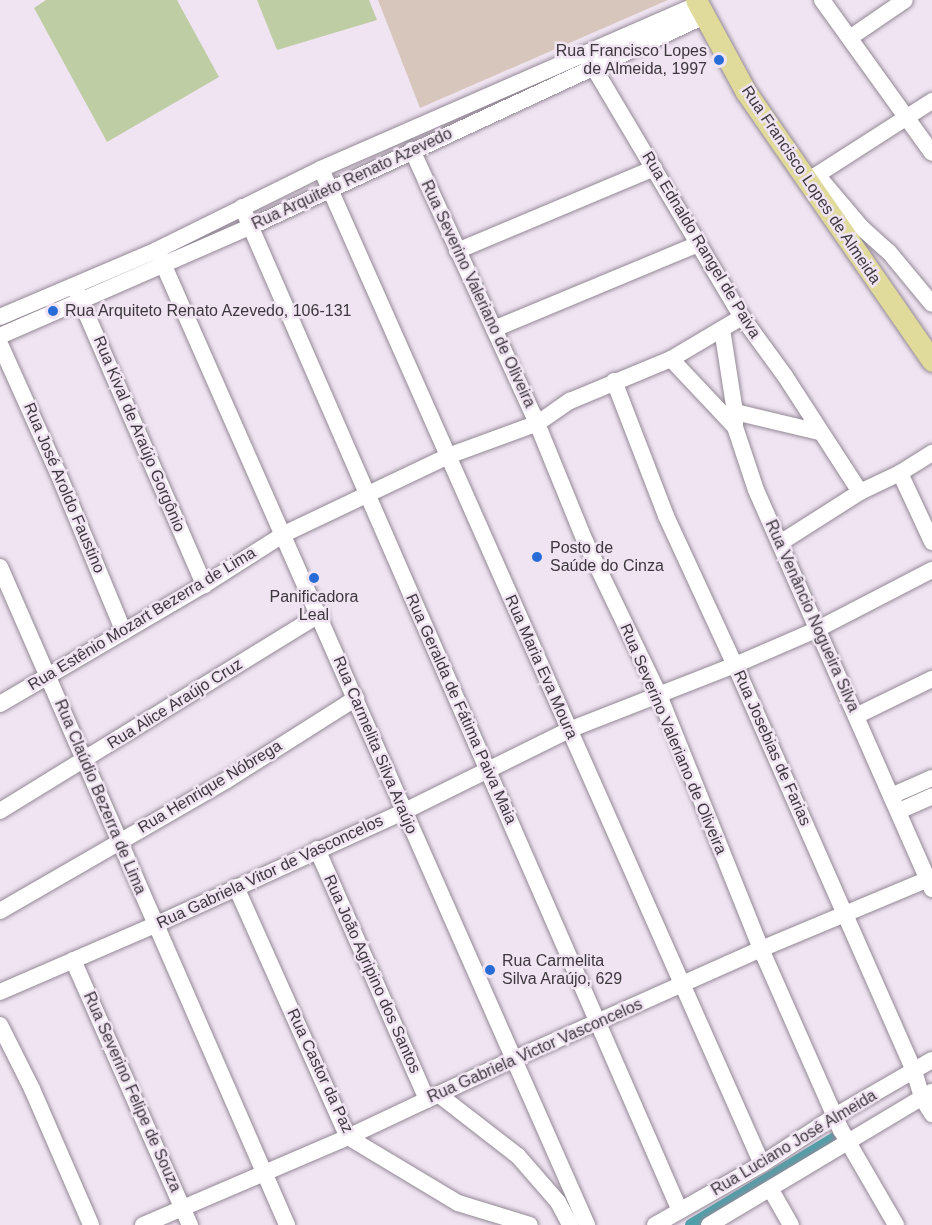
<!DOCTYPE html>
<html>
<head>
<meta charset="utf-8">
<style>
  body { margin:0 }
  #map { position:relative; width:932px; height:1225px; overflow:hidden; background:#f0e4f2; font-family:Helvetica,sans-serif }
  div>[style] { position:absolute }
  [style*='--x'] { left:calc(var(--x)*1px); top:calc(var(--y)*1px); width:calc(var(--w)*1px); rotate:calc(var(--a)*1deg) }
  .green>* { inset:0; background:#bfcda4 }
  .canal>* { height:12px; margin:-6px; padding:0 6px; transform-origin:6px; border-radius:6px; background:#4fa0ab }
  .building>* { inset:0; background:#d6c6bc }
  .roads { filter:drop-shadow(0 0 2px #938895) drop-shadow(0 0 2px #938895) }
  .minor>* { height:16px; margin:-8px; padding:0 8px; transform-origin:8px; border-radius:8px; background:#fff }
  .major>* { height:21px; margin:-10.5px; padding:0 10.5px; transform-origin:10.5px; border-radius:10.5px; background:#e0da9b }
  .dots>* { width:16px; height:16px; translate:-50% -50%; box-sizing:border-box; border:3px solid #f0e4f2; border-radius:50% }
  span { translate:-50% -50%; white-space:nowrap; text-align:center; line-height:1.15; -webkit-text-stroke:5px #f0e4f2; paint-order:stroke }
  .poi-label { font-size:16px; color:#3d383e }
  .right { translate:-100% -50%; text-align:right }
  .left { translate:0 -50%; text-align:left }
  .street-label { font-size:16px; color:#3d383e }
</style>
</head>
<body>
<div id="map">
  <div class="green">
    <i style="clip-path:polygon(46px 0,177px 0,219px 77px,107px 142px,34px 8px)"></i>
    <i style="clip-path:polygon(257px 0,369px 0,377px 20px,277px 50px)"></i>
  </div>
  <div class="canal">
    <i style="--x:691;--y:1225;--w:175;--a:-31.2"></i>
  </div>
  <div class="building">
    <i style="clip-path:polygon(378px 0,668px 0,420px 108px)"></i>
  </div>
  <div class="roads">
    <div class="minor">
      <i style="--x:822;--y:0;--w:188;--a:54.3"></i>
      <i style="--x:851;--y:37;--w:65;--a:-34.4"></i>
      <i style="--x:588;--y:58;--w:301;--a:59.3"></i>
      <i style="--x:742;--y:317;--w:73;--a:53.9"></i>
      <i style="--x:785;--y:376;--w:138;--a:57.1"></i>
      <i style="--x:412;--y:150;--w:293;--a:65.4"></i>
      <i style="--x:534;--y:416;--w:135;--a:67.8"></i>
      <i style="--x:585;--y:541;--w:171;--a:64.3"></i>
      <i style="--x:659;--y:695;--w:274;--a:68.1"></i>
      <i style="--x:761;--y:949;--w:198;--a:66.2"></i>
      <i style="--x:841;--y:1130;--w:110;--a:59.9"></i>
      <i style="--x:321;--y:169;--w:1088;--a:66.1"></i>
      <i style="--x:817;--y:175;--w:70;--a:49.7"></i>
      <i style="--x:862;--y:228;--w:36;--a:42"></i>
      <i style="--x:889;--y:252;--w:67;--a:50.4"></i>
      <i style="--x:809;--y:180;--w:146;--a:-32.7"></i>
      <i style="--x:242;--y:207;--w:1095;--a:66.43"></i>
      <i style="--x:157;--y:250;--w:1066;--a:66.2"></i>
      <i style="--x:457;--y:251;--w:214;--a:-22.8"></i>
      <i style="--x:76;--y:290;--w:322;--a:66.5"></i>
      <i style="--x:0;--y:317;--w:171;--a:-23.1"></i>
      <i style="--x:157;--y:250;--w:183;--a:-26.3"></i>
      <i style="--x:321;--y:169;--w:412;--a:-23.6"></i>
      <i style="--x:494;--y:329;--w:221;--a:-22.6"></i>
      <i style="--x:722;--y:329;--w:84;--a:81.1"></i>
      <i style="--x:735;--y:412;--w:15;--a:90"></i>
      <i style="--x:0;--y:336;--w:273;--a:-23.6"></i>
      <i style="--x:250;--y:227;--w:499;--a:-24.9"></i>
      <i style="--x:0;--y:344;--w:141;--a:65.8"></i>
      <i style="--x:58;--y:473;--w:172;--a:67.5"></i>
      <i style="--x:671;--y:359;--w:93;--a:46.7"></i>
      <i style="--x:735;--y:427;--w:66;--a:71.6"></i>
      <i style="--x:756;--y:490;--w:436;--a:66.2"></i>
      <i style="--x:614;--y:381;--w:145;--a:68.9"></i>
      <i style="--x:666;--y:516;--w:164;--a:65.2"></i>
      <i style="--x:735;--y:665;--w:444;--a:66.2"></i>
      <i style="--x:914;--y:1071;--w:28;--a:73"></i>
      <i style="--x:922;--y:1098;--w:19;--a:58"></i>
      <i style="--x:735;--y:412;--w:86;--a:13.4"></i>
      <i style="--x:900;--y:473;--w:76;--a:65.1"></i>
      <i style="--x:780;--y:543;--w:95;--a:-32.5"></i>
      <i style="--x:860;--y:492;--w:44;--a:-25.4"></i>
      <i style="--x:900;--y:473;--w:38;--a:-32"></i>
      <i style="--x:0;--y:567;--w:718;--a:66.43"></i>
      <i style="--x:0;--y:704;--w:236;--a:-30.3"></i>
      <i style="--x:204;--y:585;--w:95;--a:-32.5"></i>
      <i style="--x:284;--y:534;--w:182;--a:-25.4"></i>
      <i style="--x:448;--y:456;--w:96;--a:-20.1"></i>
      <i style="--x:538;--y:423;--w:39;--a:-35"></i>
      <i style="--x:570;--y:401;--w:109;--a:-22.6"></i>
      <i style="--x:671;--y:359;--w:82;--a:-30.6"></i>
      <i style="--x:856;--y:716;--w:85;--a:-26"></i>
      <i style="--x:891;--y:796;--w:45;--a:-23.7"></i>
      <i style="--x:0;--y:811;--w:376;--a:-31.6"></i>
      <i style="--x:899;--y:811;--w:36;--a:-24"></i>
      <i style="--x:317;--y:849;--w:274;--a:66.3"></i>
      <i style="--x:236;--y:887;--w:274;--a:65.9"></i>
      <i style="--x:348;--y:1137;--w:128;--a:31"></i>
      <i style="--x:458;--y:1203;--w:75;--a:17"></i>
      <i style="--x:0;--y:911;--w:262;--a:-30"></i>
      <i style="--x:227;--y:780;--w:153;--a:-32.4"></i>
      <i style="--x:73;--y:960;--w:290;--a:66.2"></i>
      <i style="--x:0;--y:992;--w:169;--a:-23.4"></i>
      <i style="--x:155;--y:925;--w:273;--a:-24.5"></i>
      <i style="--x:403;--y:812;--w:185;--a:-26.3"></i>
      <i style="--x:569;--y:730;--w:178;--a:-21.4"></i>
      <i style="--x:735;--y:665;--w:90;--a:-23.4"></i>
      <i style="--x:818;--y:629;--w:128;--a:-27.4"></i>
      <i style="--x:0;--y:1025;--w:72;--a:63.4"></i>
      <i style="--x:32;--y:1089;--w:148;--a:66.5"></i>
      <i style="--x:438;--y:1094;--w:101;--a:37.8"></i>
      <i style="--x:518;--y:1156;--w:61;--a:49"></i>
      <i style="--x:558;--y:1202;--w:26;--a:62"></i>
      <i style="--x:771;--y:1190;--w:40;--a:60.3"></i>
      <i style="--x:143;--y:1225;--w:223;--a:-23.2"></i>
      <i style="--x:348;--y:1137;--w:183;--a:-25.2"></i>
      <i style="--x:514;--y:1059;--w:270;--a:-24"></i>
      <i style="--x:761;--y:949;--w:181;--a:-22.7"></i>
      <i style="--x:655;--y:1225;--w:123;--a:-29.7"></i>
      <i style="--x:762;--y:1164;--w:87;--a:-33.3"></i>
      <i style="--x:835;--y:1116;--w:112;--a:-30"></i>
      <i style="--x:709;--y:1225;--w:259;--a:-30.9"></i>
    </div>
    <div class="major">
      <i style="--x:696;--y:0;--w:105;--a:61.5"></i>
      <i style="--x:746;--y:92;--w:327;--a:55.3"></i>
    </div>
  </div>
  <div class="dots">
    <i style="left:719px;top:60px;background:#286cd8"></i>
    <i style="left:53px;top:311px;background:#286cd8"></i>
    <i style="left:537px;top:557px;background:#286cd8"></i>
    <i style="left:314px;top:578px;background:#286cd8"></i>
    <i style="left:490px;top:970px;background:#286cd8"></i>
  </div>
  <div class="poi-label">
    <span class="right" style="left:707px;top:60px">Rua Francisco Lopes<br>de Almeida, 1997</span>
    <span class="left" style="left:65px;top:311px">Rua Arquiteto Renato Azevedo, 106-131</span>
    <span class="left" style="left:550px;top:557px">Posto de<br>Saúde do Cinza</span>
    <span style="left:314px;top:606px">Panificadora<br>Leal</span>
    <span class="left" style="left:502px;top:970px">Rua Carmelita<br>Silva Araújo, 629</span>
  </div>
  <div class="street-label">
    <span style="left:352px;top:179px;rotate:-25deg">Rua Arquiteto Renato Azevedo</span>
    <span style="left:811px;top:185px;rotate:56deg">Rua Francisco Lopes de Almeida</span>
    <span style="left:701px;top:245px;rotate:59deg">Rua Ednaldo Rangel de Paiva</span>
    <span style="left:478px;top:294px;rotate:65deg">Rua Severino Valeriano de Oliveira</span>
    <span style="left:139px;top:434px;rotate:67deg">Rua Kival de Araújo Gorgônio</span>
    <span style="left:64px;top:488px;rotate:67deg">Rua José Aroldo Faustino</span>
    <span style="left:812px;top:616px;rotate:66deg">Rua Venâncio Nogueira Silva</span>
    <span style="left:142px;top:619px;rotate:-31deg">Rua Estênio Mozart Bezerra de Lima</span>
    <span style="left:541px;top:667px;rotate:66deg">Rua Maria Eva Moura</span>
    <span style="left:175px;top:704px;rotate:-32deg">Rua Alice Araújo Cruz</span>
    <span style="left:461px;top:709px;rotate:66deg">Rua Geralda de Fátima Paiva Maia</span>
    <span style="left:673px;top:739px;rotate:67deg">Rua Severino Valeriano de Oliveira</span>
    <span style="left:375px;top:745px;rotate:67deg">Rua Carmelita Silva Araújo</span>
    <span style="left:772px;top:748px;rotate:66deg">Rua Josebias de Farias</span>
    <span style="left:210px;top:787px;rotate:-31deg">Rua Henrique Nóbrega</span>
    <span style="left:100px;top:797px;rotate:67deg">Rua Claúdio Bezerra de Lima</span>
    <span style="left:270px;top:872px;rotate:-25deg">Rua Gabriela Vitor de Vasconcelos</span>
    <span style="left:372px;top:974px;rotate:66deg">Rua João Agripino dos Santos</span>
    <span style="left:535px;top:1051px;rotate:-24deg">Rua Gabriela Victor Vasconcelos</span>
    <span style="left:320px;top:1071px;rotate:65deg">Rua Castor da Paz</span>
    <span style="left:132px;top:1092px;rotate:66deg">Rua Severino Felipe de Souza</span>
    <span style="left:794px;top:1143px;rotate:-31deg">Rua Luciano José Almeida</span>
  </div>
</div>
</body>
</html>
